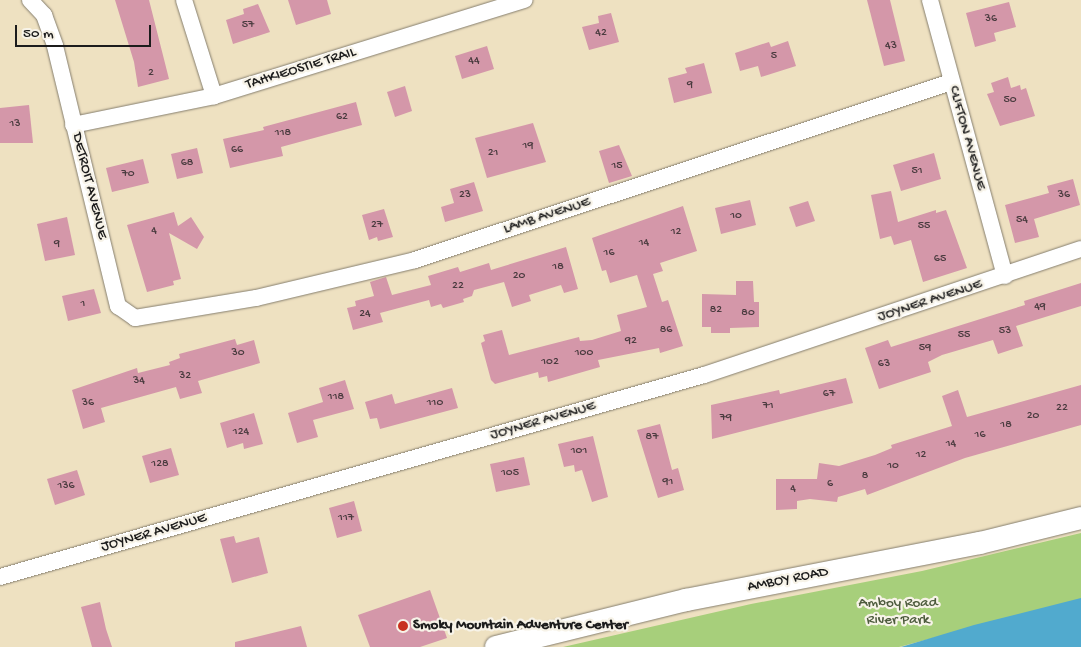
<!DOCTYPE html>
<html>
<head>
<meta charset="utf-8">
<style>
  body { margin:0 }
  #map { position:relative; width:1081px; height:647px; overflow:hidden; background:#eee1c1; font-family:"Gochi Hand",sans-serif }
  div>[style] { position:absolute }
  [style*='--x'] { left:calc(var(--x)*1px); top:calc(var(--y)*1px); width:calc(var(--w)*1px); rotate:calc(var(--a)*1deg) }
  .green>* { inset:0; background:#a7cf7b }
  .water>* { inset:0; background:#51aace }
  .building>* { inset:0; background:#d497a9 }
  .roads { filter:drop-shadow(0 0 1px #857e6e) drop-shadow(0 0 1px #857e6e) }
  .minor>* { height:16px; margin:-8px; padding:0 8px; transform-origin:8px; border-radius:8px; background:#fff }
  .secondary>* { height:22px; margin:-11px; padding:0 11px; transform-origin:11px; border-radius:11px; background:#fff }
  .dots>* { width:14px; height:14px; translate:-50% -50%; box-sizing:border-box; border:2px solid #f7f3e8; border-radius:50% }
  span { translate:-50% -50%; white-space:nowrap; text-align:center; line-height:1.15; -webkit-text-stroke:4.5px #f7f3e8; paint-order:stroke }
  .number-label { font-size:12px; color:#4a3b3f }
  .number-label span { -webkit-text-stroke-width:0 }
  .street-label { font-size:15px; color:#1c1c1c }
  .park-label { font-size:15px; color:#4d5b3d }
  .poi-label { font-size:15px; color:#1c1c1c; font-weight:700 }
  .left { translate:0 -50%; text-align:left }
  .scale { position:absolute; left:15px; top:25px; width:136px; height:22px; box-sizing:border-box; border:2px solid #1c1c1c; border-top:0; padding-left:6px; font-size:15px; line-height:18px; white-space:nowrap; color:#1c1c1c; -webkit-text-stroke:4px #f7f3e8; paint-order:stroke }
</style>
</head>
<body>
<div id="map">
  <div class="green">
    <i style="clip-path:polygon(1081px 533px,1081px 599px,899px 647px,563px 647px,751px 604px,922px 571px)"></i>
  </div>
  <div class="water">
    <i style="clip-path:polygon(1081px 598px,1081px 647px,901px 647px,974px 625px)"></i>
  </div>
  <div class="building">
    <i style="clip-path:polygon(115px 0,149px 0,169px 79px,138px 87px,134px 62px)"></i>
    <i style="clip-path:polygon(288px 0,327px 0,331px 14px,296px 25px)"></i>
    <i style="clip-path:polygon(867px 0,890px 0,905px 61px,884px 66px)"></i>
    <i style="clip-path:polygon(1009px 2px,1016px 27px,994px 33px,996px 41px,975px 47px,966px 13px)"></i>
    <i style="clip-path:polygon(258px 4px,270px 32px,233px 44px,226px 20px,244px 14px,243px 9px)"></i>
    <i style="clip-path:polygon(611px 13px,619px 42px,589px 50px,582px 27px,599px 23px,598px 16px)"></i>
    <i style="clip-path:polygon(788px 41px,796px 66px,761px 77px,758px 66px,740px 71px,735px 53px,769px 42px,771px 47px)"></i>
    <i style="clip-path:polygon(487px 46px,494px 69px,462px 79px,455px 56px)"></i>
    <i style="clip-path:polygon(704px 63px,712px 93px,674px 103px,668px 78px,687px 73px,685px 68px)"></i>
    <i style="clip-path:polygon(1008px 77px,1011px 88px,1020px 85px,1021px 90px,1026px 88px,1035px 116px,1000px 126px,987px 94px,994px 92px,991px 83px)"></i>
    <i style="clip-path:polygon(405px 86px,412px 111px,395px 117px,387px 92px)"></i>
    <i style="clip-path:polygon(356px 102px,362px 125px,281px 147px,283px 156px,230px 168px,223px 139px,264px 130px,263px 127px)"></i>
    <i style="clip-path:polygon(29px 105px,33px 143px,0 143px,0 108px)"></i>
    <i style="clip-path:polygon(533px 123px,546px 162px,487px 178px,475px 138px)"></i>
    <i style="clip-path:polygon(619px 145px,632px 176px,609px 183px,599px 151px)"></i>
    <i style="clip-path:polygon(197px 148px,203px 173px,177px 179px,171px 154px)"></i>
    <i style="clip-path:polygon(934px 153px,941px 179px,901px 191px,893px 165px)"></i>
    <i style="clip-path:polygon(143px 159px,149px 183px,112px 192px,106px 168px)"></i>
    <i style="clip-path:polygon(1073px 179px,1080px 205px,1034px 219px,1039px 237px,1015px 243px,1005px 205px,1049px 193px,1047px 186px)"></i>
    <i style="clip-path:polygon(474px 182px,483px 211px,445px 222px,441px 207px,454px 203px,450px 189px)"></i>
    <i style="clip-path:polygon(891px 191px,898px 222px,936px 210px,936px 213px,946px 210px,967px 268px,923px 282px,911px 240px,894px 245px,891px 236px,880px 239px,871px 195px)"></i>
    <i style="clip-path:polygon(750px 200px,756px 225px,721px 234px,715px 208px)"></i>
    <i style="clip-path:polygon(808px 201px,815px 221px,796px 227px,789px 207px)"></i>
    <i style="clip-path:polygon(683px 206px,697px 251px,660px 263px,663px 271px,653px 274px,662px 302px,668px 300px,683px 346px,660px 353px,659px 348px,598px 360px,600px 367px,548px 382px,547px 376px,539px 378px,538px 372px,495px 384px,491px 380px,481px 343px,485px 341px,483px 335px,502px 330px,509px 355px,579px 337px,580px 341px,592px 340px,621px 331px,617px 315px,647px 307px,637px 275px,610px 283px,606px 270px,602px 271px,592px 238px)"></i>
    <i style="clip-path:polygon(384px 209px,393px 237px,378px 241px,377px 237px,369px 240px,362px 215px)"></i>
    <i style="clip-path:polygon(174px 212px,178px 226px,191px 217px,204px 237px,197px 249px,169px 233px,181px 279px,173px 281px,174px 285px,147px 292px,127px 225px)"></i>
    <i style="clip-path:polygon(67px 217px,75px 255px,45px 261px,37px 224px)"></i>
    <i style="clip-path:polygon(566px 247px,578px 289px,564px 293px,561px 285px,529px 295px,531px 301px,512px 307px,504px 282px,474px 290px,472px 296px,463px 299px,464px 302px,443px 308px,441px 304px,431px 307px,429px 300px,380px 313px,383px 322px,353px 330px,347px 308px,356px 306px,355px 301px,374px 296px,370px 282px,386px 277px,392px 295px,431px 285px,428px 276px,458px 267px,460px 272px,489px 263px,491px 270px)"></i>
    <i style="clip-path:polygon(736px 281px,753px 281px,754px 302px,759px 302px,759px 327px,730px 328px,730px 333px,711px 333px,711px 327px,702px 327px,702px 294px,736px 295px)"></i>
    <i style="clip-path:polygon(1081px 283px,1081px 306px,1016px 326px,1023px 346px,998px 354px,993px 340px,942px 355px,928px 362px,931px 372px,879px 389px,865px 348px,888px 340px,891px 347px,1025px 305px,1024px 301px)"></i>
    <i style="clip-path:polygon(94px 289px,101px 313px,68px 321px,62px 296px)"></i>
    <i style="clip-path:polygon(235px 339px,237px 345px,254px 340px,260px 363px,198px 381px,202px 393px,180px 399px,176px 387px,101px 408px,105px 422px,83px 429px,72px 390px,137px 368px,138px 373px,170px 365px,169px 362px,180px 358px,179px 354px)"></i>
    <i style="clip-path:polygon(846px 378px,853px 403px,712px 439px,711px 405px,779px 390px,780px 394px)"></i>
    <i style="clip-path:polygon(345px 380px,354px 409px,313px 420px,318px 437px,297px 443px,288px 413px,323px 402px,319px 388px)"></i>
    <i style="clip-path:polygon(1081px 385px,1081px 425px,965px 458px,867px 495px,865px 489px,838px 497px,837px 502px,810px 499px,797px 501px,797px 509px,776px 510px,776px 479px,817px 479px,819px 463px,839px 466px,875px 455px,892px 448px,891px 445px,952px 426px,942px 396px,958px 390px,967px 417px)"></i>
    <i style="clip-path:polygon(452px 388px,458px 408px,380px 429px,377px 418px,370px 419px,365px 402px,392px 394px,395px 404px)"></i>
    <i style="clip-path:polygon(254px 413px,263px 444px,244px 449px,243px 443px,227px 448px,220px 423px)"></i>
    <i style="clip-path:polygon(660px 424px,672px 470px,678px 468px,684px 490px,658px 498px,637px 430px)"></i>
    <i style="clip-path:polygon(593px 436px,608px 497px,592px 502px,582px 470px,575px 472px,574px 465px,564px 467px,558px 444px)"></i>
    <i style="clip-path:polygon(171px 448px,179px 475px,150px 483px,142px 456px)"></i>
    <i style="clip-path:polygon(524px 457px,530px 485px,496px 492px,490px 464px)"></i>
    <i style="clip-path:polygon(77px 470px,85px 495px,55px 505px,47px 479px)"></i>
    <i style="clip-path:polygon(354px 501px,362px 531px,337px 538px,329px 508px)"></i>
    <i style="clip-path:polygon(234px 536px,236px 543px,259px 537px,268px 573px,232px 583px,220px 539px)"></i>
    <i style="clip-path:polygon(430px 590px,447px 638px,420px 647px,370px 647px,358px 615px)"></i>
    <i style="clip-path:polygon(100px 602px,106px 629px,112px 647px,92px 647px,81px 607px)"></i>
    <i style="clip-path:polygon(301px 626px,307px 647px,235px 647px,235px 642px)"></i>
  </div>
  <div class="roads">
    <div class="minor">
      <i style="--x:30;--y:0;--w:21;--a:47"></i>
      <i style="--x:44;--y:15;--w:33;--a:70"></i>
      <i style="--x:55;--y:46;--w:268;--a:76.4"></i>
      <i style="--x:118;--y:306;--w:21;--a:35"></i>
      <i style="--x:135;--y:318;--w:123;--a:-9.4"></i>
      <i style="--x:256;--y:298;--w:163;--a:-13.4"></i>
      <i style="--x:415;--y:260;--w:565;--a:-18.37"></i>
      <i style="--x:184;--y:0;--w:101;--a:72.6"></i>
      <i style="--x:930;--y:0;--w:286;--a:74.8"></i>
      <i style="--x:73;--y:125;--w:144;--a:-11.6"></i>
      <i style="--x:214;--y:96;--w:325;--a:-17.2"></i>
      <i style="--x:0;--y:577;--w:732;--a:-16.01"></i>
      <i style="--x:704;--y:375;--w:397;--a:-18.5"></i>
    </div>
    <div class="secondary">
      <i style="--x:496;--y:647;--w:196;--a:-13.9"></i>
      <i style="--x:686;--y:600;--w:299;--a:-11"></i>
      <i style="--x:980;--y:543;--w:104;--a:-13.9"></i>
    </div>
  </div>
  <div class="dots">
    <i style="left:403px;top:626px;background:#c8321e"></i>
  </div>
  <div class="number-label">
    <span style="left:991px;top:20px">36</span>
    <span style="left:248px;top:26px">57</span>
    <span style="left:601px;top:34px">42</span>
    <span style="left:891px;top:47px">43</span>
    <span style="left:774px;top:57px">5</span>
    <span style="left:474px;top:62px">44</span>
    <span style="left:151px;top:74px">2</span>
    <span style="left:690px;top:86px">9</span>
    <span style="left:1010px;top:101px">50</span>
    <span style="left:342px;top:118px">62</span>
    <span style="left:15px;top:125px">13</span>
    <span style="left:283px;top:134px">118</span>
    <span style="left:528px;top:147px">19</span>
    <span style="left:237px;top:151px">66</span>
    <span style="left:493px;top:154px">21</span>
    <span style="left:187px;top:164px">68</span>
    <span style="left:617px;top:167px">15</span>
    <span style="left:917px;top:172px">51</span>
    <span style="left:128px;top:175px">70</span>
    <span style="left:465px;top:196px">23</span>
    <span style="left:1064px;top:196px">36</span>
    <span style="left:736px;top:217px">10</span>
    <span style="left:1022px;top:221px">54</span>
    <span style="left:377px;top:226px">27</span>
    <span style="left:924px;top:227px">55</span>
    <span style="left:154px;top:232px">4</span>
    <span style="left:676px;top:233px">12</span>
    <span style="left:644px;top:244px">14</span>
    <span style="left:57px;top:245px">9</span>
    <span style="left:609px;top:254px">16</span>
    <span style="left:940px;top:260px">65</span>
    <span style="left:558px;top:268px">18</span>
    <span style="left:519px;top:277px">20</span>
    <span style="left:458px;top:287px">22</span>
    <span style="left:83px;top:305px">1</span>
    <span style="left:1040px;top:308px">49</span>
    <span style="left:716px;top:311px">82</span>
    <span style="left:748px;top:314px">80</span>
    <span style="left:365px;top:315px">24</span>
    <span style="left:666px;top:331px">86</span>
    <span style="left:1005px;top:332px">53</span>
    <span style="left:964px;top:336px">55</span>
    <span style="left:631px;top:342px">92</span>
    <span style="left:925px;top:349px">59</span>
    <span style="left:238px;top:354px">30</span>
    <span style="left:584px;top:354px">100</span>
    <span style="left:550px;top:363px">102</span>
    <span style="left:884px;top:365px">63</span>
    <span style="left:185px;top:377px">32</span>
    <span style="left:139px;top:382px">34</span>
    <span style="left:829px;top:395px">67</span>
    <span style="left:336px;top:398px">118</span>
    <span style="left:88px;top:404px">36</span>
    <span style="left:435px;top:404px">110</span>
    <span style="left:768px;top:407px">71</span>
    <span style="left:1062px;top:409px">22</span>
    <span style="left:1033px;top:417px">20</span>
    <span style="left:726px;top:419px">79</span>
    <span style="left:1006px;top:426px">18</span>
    <span style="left:241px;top:433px">124</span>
    <span style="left:980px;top:436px">16</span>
    <span style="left:652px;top:438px">87</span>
    <span style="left:951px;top:445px">14</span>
    <span style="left:579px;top:452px">101</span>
    <span style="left:921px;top:456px">12</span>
    <span style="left:160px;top:465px">128</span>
    <span style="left:893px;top:467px">10</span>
    <span style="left:510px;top:474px">105</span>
    <span style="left:865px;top:477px">8</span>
    <span style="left:668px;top:483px">91</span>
    <span style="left:830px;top:485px">6</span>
    <span style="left:66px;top:487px">136</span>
    <span style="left:793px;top:490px">4</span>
    <span style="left:346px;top:519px">117</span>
  </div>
  <div class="street-label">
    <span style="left:301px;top:69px;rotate:-17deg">TAHKIEOSTIE TRAIL</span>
    <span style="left:967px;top:138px;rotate:75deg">CLIFTON AVENUE</span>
    <span style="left:89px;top:186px;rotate:76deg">DETROIT AVENUE</span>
    <span style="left:547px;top:216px;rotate:-18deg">LAMB AVENUE</span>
    <span style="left:930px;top:301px;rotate:-18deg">JOYNER AVENUE</span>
    <span style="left:543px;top:421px;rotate:-16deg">JOYNER AVENUE</span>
    <span style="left:154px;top:533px;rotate:-16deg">JOYNER AVENUE</span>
    <span style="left:788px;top:580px;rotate:-11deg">AMBOY ROAD</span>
  </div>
  <div class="park-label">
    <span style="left:898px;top:612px">Amboy Road<br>River Park</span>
  </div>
  <div class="poi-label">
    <span class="left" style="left:413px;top:626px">Smoky Mountain Adventure Center</span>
  </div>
  <div class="scale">50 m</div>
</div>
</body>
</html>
